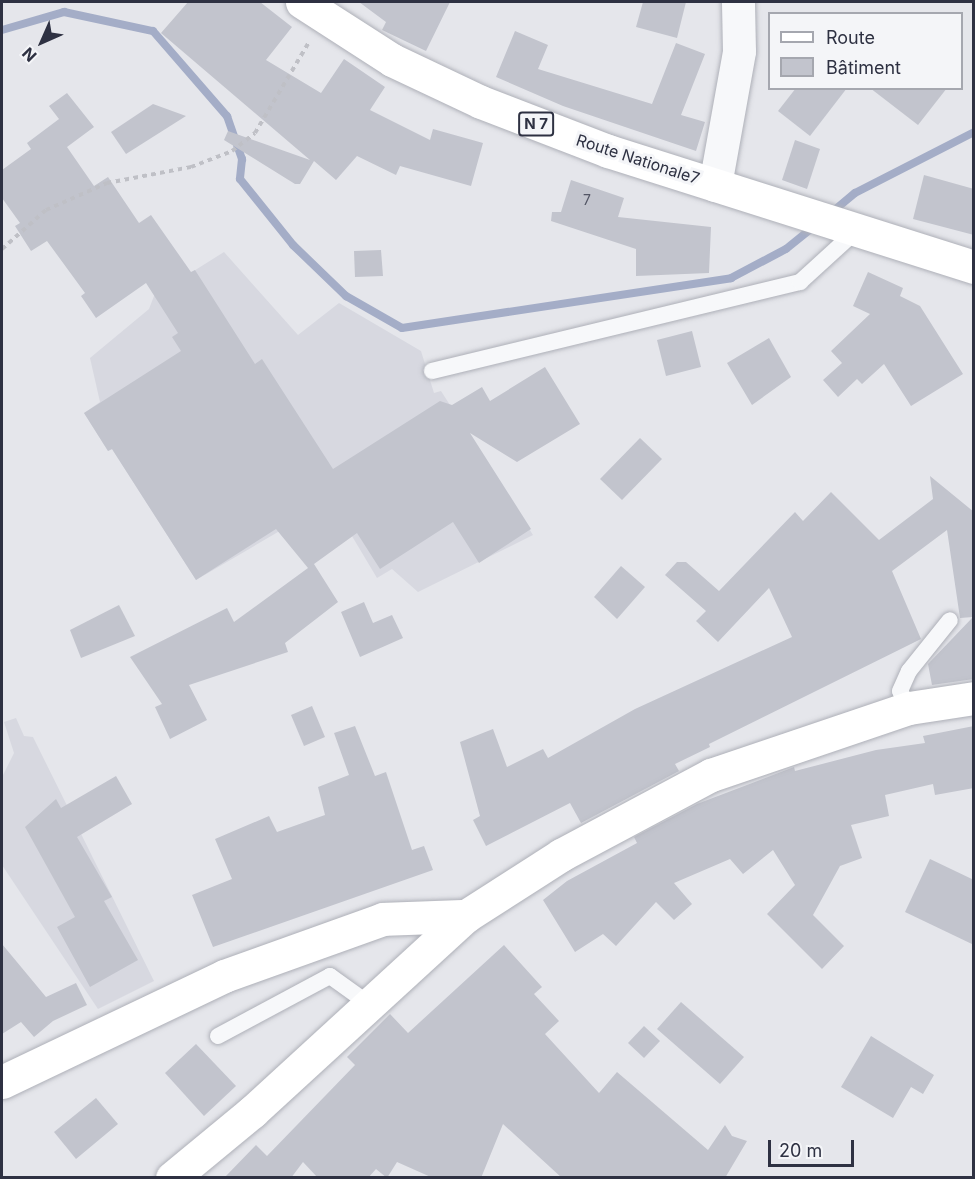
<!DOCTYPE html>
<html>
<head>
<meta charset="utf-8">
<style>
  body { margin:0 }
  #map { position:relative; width:975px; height:1179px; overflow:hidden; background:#e5e6eb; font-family:Inter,sans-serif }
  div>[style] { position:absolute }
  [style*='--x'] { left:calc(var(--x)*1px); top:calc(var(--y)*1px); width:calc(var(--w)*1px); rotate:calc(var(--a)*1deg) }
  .built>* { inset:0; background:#d7d8e0 }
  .stream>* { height:8px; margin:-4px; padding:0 4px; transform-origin:4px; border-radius:4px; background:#a4adc7 }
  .building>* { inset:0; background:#c2c4cd }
  .path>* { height:4px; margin-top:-2px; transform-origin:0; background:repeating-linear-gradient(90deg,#bfc0c6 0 4.5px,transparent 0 9px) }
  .roads { filter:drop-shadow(0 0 2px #aeb0b8) drop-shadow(0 0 2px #aeb0b8) }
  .lane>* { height:16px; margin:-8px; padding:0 8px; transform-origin:8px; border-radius:8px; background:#f7f8fa }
  .street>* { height:33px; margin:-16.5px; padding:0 16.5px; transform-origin:16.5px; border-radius:16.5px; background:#f7f8fa }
  .secondary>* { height:33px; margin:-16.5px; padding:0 16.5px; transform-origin:16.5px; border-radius:16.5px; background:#fff }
  .primary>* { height:33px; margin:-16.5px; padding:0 16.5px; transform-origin:16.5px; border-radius:16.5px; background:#fff }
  span { translate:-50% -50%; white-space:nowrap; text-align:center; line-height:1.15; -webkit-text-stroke:6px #f4f5f8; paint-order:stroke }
  .number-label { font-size:14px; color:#535665 }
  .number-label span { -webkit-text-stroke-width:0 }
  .shield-label span { padding:2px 4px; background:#f4f5f8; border:2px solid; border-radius:4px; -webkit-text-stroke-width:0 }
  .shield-label { font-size:15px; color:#2e3142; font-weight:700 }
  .street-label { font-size:16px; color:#2e3142 }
  .frame { position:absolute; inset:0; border:3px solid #2e3142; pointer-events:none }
  .legend { position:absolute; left:768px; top:12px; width:195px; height:78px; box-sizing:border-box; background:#f4f5f8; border:2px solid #a5a7af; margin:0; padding:8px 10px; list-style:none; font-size:18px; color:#2e3142 }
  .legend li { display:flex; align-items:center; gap:12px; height:30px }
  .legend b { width:30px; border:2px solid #a5a7af }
  .north { position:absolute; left:12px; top:12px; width:60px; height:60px; -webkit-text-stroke:4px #f4f5f8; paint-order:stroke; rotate:225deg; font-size:16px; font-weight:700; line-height:24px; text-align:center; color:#2e3142 }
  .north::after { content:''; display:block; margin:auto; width:21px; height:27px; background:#2e3142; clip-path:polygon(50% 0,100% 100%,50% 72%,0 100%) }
  .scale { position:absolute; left:768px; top:1140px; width:86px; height:27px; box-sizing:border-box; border:3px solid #2e3142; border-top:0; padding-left:8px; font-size:18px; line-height:21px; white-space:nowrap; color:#2e3142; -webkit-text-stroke:4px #f4f5f8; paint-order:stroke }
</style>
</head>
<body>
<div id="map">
  <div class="built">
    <i style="clip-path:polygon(224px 252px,298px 335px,339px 303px,421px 351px,434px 393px,441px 391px,533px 535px,418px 592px,392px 569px,377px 578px,331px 501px,196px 580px,112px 449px,108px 451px,84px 413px,100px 402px,90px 358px,149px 309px,154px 296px)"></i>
    <i style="clip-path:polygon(16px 718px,24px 736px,33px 737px,154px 981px,98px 1009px,2px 865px,2px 777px,14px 753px,4px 722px)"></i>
  </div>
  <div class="stream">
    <i style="--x:2;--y:30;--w:65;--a:-16.2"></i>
    <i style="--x:64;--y:12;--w:91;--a:12.1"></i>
    <i style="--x:153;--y:31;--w:113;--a:49"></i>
    <i style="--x:227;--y:116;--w:46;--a:70.8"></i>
    <i style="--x:242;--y:159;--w:20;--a:96"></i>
    <i style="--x:240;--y:179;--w:85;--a:51.2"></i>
    <i style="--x:293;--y:245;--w:74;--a:43.9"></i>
    <i style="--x:346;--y:296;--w:64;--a:29.7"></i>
    <i style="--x:402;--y:328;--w:333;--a:-8.6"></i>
    <i style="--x:731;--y:278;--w:62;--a:-27.8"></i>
    <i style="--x:786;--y:249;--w:38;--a:-39"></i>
    <i style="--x:831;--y:213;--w:31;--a:-40"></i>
    <i style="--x:855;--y:193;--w:134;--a:-27.1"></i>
  </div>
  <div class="building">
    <i style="clip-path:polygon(188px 2px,260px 2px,292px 27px,266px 60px,321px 93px,344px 59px,385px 87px,370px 110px,430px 140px,433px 129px,483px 143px,471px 186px,400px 166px,396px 175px,357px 156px,336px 180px,314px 161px,300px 184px,295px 184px,224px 140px,228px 131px,310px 160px,161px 33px)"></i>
    <i style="clip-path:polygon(359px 2px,450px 2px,426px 51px,382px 30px,386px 22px)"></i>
    <i style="clip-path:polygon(643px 2px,686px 2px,677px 38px,636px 27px)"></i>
    <i style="clip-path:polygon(515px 31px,548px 45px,538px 69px,652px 104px,676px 43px,705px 54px,681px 115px,705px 122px,696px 151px,563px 106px,496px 77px)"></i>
    <i style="clip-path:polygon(796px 88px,847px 88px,810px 136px,778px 111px)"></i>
    <i style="clip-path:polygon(870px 88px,947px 88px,918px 125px)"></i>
    <i style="clip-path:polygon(67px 93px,94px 127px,67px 147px,94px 186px,108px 177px,139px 223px,151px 215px,191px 272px,195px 270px,255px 364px,262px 359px,333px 469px,440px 401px,452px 405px,482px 387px,490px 401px,545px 367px,580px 424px,517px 462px,470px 433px,531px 529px,479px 563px,453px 522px,380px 569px,357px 533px,314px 564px,338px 602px,285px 643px,288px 652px,189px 685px,207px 720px,170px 739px,155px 707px,162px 704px,130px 657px,227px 608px,234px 622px,308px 568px,276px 529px,196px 580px,112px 449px,108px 451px,84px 413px,181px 351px,172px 337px,178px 333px,146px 283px,96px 318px,81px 296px,85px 293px,47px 241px,31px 251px,15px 226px,20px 223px,2px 198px,2px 170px,31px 149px,27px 143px,59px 119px,49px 106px)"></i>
    <i style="clip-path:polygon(153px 104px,186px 116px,126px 154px,111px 132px)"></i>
    <i style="clip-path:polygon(795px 140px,820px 149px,807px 189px,782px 180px)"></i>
    <i style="clip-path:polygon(924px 175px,974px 189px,974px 235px,913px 219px)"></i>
    <i style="clip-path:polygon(571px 180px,624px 198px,618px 217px,711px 227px,709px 273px,636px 276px,636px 249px,551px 221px,552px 212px,561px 212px)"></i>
    <i style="clip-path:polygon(381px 250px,383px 276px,355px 277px,354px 251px)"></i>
    <i style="clip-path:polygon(868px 272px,903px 288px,900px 296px,920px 306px,963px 374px,911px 406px,884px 364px,862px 384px,857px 379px,838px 397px,823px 380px,842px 363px,831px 351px,870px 314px,853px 306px)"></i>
    <i style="clip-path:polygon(692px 331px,701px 367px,666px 376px,657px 340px)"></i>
    <i style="clip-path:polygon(769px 338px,791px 377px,752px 405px,727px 363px)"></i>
    <i style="clip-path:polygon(640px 438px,662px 459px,622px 500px,600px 479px)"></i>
    <i style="clip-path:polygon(930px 476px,974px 512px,974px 679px,932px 685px,928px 664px,973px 617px,960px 618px,947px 530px,892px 571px,921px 639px,709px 744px,710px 747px,675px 764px,679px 771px,581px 823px,570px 803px,486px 846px,473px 820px,480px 816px,460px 742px,493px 729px,507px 767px,543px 749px,548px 758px,635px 709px,792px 637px,769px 588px,718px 642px,696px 621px,706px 611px,665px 575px,677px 562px,686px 562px,719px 591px,795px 512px,803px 521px,831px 492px,879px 540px,933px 499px)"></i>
    <i style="clip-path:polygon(621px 566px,645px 587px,617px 619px,594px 597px)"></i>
    <i style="clip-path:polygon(364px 602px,373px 623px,392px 615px,403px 638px,360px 657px,341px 612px)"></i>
    <i style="clip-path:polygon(119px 605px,135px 636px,81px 658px,70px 630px)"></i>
    <i style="clip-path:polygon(312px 706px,325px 737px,304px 746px,291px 715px)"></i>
    <i style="clip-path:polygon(355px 726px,375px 776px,386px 772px,412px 850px,424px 846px,433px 870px,213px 947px,192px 895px,232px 879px,215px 839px,269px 816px,277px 832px,325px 815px,318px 787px,349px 775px,334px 733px)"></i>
    <i style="clip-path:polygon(974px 726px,974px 788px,935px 795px,933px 784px,885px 795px,889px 816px,851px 825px,862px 858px,840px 866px,813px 915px,844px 946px,822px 969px,767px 914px,795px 885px,773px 850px,743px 874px,730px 859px,674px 883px,692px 904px,674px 920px,656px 902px,616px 946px,603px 934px,575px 952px,543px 900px,567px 881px,637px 843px,634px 837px,697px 804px,794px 767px,795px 771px,876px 750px,925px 743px,923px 736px)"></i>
    <i style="clip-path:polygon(116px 776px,132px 804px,77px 837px,112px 897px,104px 901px,138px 960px,90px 987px,57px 927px,75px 917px,25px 827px,56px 799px,61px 808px)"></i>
    <i style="clip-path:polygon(930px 859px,974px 880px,974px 945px,905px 912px)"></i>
    <i style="clip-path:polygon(2px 944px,46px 997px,76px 983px,87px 1005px,53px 1021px,34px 1037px,21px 1022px,2px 1034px)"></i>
    <i style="clip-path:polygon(504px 945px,542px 987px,534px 994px,559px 1021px,545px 1034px,599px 1093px,617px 1072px,708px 1150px,725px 1125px,732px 1136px,747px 1141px,725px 1178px,562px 1178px,503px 1124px,481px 1178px,433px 1178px,397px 1162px,387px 1178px,376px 1169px,368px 1178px,318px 1178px,303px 1162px,291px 1178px,224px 1178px,256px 1145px,267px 1156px,355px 1065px,347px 1057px,390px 1014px,408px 1033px)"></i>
    <i style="clip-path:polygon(681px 1002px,744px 1057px,720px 1084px,657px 1029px)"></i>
    <i style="clip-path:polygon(644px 1026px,660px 1041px,644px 1058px,628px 1043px)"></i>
    <i style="clip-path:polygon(871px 1036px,934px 1075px,923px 1094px,911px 1087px,893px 1118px,841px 1087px)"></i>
    <i style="clip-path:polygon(196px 1044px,236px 1086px,204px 1116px,165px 1073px)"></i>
    <i style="clip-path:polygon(96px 1098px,118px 1124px,76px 1159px,54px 1132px)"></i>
  </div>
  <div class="path">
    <i style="--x:2;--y:249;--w:59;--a:-41.6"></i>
    <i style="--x:46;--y:210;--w:67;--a:-23.9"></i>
    <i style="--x:107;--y:183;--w:86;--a:-10.8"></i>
    <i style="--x:191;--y:167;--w:44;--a:-21.3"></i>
    <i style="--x:232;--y:151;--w:29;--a:-38"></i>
    <i style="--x:255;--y:133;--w:106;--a:-59.3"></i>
  </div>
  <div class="roads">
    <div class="lane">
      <i style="--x:432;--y:371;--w:379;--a:-13.6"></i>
      <i style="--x:800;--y:282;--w:79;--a:-42.4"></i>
      <i style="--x:909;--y:708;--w:19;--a:-118"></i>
      <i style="--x:900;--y:691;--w:22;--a:-66"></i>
      <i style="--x:909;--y:671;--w:65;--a:-51.2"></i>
      <i style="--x:218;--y:1036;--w:127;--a:-28.2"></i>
      <i style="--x:330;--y:976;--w:48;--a:35.7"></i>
    </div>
    <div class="street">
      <i style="--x:715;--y:185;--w:136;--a:-79.8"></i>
      <i style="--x:739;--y:51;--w:49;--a:-91.2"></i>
    </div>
    <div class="secondary">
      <i style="--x:2;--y:1082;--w:246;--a:-25.5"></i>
      <i style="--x:224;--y:976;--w:169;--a:-19.7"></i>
      <i style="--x:383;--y:919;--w:83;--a:-2.1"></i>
      <i style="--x:172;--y:1178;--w:104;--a:-39.5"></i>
      <i style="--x:252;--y:1112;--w:290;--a:-42.5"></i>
      <i style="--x:466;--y:916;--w:113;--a:-32.7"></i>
      <i style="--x:561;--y:855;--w:170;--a:-28.1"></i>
      <i style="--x:711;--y:775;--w:209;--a:-18.7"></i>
      <i style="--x:909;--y:708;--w:66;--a:-8.7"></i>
    </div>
    <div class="primary">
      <i style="--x:302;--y:2;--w:107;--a:32.8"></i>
      <i style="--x:392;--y:60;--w:98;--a:25.3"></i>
      <i style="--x:481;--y:102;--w:136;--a:21.1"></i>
      <i style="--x:608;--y:151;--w:384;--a:17.6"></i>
    </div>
  </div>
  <div class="number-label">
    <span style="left:587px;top:200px">7</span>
  </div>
  <div class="shield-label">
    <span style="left:536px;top:124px">N 7</span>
  </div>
  <div class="street-label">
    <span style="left:638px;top:159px;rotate:18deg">Route Nationale7</span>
  </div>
  <div class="frame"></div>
  <ul class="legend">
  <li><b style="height:8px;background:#fff"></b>Route</li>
  <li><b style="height:16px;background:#c2c4cd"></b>Bâtiment</li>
  </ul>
  <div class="north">N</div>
  <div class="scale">20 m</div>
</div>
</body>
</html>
